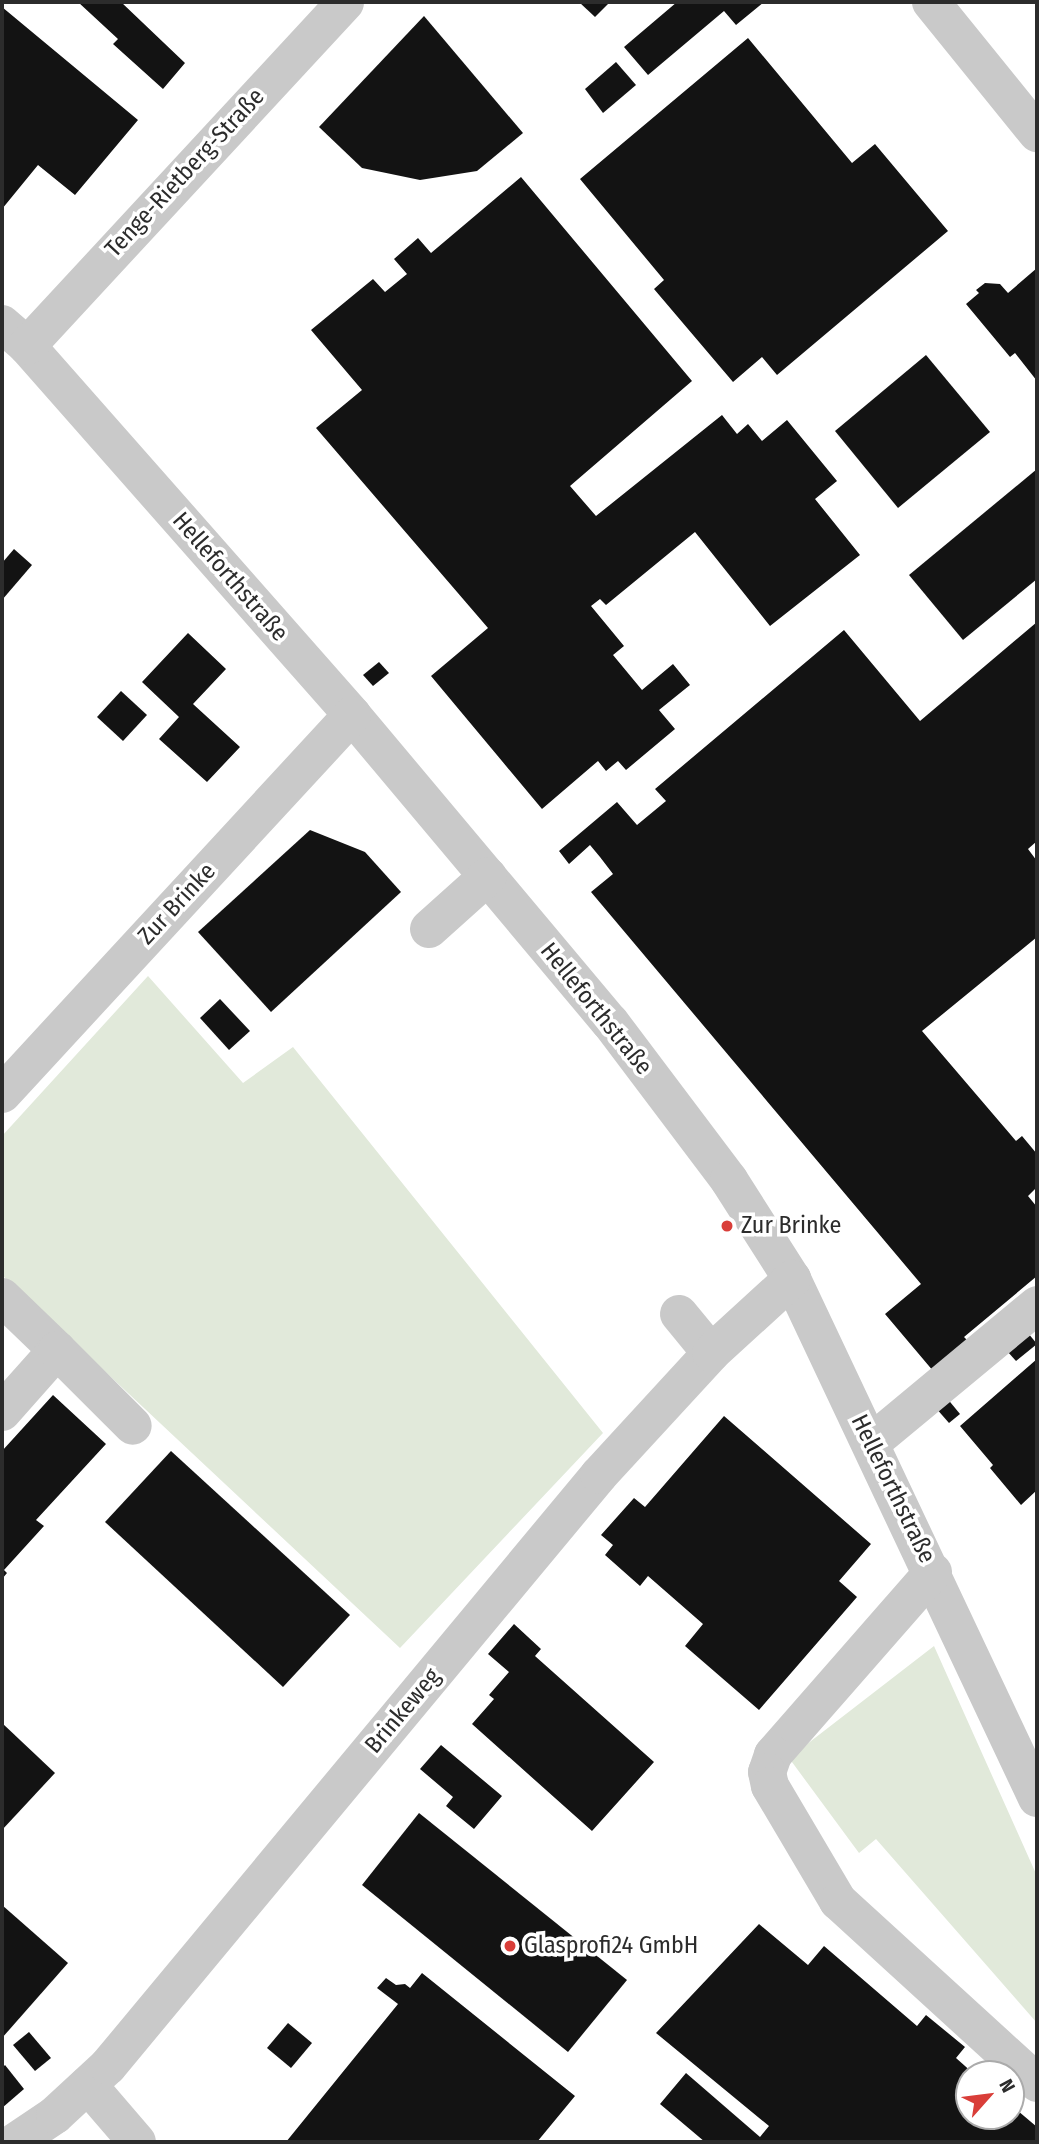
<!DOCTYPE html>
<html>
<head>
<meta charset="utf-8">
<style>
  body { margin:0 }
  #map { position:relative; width:1039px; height:2144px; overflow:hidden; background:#fff; font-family:"Fira Sans Condensed",sans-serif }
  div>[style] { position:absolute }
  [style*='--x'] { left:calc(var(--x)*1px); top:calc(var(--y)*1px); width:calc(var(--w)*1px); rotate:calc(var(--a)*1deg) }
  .green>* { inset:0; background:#e1e9da }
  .building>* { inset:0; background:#131313 }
  .minor>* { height:38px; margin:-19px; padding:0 19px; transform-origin:19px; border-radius:19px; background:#c9c9c9 }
  .dots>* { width:19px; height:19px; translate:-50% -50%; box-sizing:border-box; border:4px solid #fff; border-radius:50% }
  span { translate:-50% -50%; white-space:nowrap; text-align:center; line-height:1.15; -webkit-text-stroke:7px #fff; paint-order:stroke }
  .street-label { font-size:24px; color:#2c2c2c }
  .poi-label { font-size:24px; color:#2c2c2c }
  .left { translate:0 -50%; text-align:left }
  .frame { position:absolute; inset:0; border:4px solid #2c2c2c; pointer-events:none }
  .north { position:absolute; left:955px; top:2060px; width:70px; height:70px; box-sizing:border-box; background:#fff; border:2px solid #ababab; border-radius:50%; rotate:62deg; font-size:19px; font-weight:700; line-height:28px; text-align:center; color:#2c2c2c }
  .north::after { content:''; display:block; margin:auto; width:24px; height:32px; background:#d93e39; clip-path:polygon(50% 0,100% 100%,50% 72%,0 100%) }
</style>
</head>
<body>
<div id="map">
  <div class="green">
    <i style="clip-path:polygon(148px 976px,243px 1083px,293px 1047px,603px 1433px,400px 1648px,2px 1275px,2px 1136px)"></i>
    <i style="clip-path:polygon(934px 1646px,1037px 1876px,1037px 2023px,876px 1839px,859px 1853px,789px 1758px)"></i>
  </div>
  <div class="building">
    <i style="clip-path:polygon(78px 2px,121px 2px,185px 63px,163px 89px,113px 44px,118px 39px)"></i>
    <i style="clip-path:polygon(579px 2px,610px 2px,595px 17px)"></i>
    <i style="clip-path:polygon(677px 2px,764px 2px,736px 25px,724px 11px,648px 75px,624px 47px)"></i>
    <i style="clip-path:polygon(2px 7px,138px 120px,75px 195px,38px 165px,2px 209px)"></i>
    <i style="clip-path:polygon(424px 16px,523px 133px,477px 171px,420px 180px,362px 168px,319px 127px)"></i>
    <i style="clip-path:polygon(748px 38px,852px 163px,875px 144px,948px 231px,777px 375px,762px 357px,733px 382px,654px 289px,664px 280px,580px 179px)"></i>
    <i style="clip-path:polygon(616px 62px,636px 85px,603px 113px,585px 89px)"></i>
    <i style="clip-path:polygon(521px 177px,692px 381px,570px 486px,596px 516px,722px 415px,737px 434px,748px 424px,762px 441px,787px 420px,837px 481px,815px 499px,860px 555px,770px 626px,695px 532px,606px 605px,600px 599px,591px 606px,624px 646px,613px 655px,642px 690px,673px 664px,690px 685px,659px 710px,675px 729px,626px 770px,618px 761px,606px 771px,598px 761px,542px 809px,431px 676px,488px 628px,316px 428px,362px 390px,311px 330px,373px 279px,385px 292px,407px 274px,394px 259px,418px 238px,431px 253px)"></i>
    <i style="clip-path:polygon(1037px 268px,1037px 381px,1015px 353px,1010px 357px,966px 304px,979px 293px,976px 290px,985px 283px,1000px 284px,1008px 293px)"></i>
    <i style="clip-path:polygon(926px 355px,990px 432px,898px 508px,835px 431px)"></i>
    <i style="clip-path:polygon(1037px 469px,1037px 579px,963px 640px,909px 575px)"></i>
    <i style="clip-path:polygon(14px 549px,32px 565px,2px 600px,2px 563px)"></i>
    <i style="clip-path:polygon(1037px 622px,1037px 841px,1028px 849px,1037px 861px,1037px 937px,922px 1031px,1016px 1141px,1022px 1136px,1037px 1154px,1037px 1187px,1028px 1196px,1037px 1207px,1037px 1276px,964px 1337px,969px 1342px,934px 1372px,885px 1314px,921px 1284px,591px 892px,613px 874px,600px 857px,590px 845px,569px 864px,559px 851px,617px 802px,637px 825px,666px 801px,655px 789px,844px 630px,920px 721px)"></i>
    <i style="clip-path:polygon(188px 633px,226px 669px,193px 704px,240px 747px,207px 782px,159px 739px,179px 717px,142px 682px)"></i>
    <i style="clip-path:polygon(379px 662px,389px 673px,373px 686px,363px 675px)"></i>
    <i style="clip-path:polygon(121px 691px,147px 715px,123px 741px,97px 717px)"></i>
    <i style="clip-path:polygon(310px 830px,365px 852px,401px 892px,271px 1012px,198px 932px)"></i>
    <i style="clip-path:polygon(220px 999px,250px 1031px,229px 1050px,200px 1018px)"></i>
    <i style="clip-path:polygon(1028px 1333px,1037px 1344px,1016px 1361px,1007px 1351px)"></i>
    <i style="clip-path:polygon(1037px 1359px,1037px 1490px,1021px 1505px,990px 1468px,993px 1465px,960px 1426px)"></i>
    <i style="clip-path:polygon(53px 1395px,106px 1444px,36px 1520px,44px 1526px,4px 1570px,7px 1573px,2px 1579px,2px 1451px)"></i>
    <i style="clip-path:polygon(946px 1397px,960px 1414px,949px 1423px,935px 1407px)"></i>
    <i style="clip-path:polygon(724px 1416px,871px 1544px,839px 1581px,857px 1597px,759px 1710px,685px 1646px,703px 1624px,648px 1576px,640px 1586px,605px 1555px,613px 1545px,601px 1535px,634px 1498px,645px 1507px)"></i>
    <i style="clip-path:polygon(171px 1451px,350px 1615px,283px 1687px,105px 1522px)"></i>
    <i style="clip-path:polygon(514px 1624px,541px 1649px,535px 1656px,654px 1762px,592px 1831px,472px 1724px,494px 1699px,489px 1695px,509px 1672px,488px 1654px)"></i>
    <i style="clip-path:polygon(2px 1723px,55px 1773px,2px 1830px)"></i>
    <i style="clip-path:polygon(441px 1745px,502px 1796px,474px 1829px,446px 1806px,453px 1797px,420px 1769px)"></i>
    <i style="clip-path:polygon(419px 1813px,627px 1980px,568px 2052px,362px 1885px)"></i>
    <i style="clip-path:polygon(2px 1905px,68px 1963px,2px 2038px)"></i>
    <i style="clip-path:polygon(759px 1924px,808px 1965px,824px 1946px,917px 2026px,926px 2015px,965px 2047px,956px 2058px,974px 2074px,969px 2074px,969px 2116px,1011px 2116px,1011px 2105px,1037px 2127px,1037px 2142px,705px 2142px,660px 2104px,686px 2073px,760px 2137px,769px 2126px,656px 2033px)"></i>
    <i style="clip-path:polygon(422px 1973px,575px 2096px,537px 2142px,286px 2142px,398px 2004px,377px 1988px,386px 1978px,396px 1985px,405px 1984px,410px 1988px)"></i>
    <i style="clip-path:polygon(288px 2023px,312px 2043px,291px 2068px,267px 2048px)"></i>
    <i style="clip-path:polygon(29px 2032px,51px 2058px,35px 2071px,13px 2045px)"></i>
    <i style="clip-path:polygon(5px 2065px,24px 2089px,2px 2108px,2px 2068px)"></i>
  </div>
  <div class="minor">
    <i style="--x:931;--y:2;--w:169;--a:51"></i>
    <i style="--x:2;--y:324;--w:33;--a:41"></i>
    <i style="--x:27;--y:346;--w:492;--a:48.6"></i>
    <i style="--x:352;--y:715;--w:401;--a:50"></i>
    <i style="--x:610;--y:1022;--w:198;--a:53"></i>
    <i style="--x:729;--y:1180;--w:117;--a:57.5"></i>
    <i style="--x:792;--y:1279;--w:574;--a:64.73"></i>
    <i style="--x:27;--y:346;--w:468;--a:-47.2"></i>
    <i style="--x:429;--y:929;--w:79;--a:-41.9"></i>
    <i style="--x:2;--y:1094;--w:516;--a:-47.28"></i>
    <i style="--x:2;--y:1297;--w:76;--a:43.9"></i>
    <i style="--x:57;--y:1350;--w:83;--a:131.6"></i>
    <i style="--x:679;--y:1314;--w:50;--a:50.6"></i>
    <i style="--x:57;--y:1350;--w:107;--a:45"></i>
    <i style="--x:871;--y:1443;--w:216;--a:-39.7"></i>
    <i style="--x:933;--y:1572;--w:243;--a:131.2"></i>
    <i style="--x:773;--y:1755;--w:18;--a:109"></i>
    <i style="--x:767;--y:1772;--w:14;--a:78"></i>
    <i style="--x:770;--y:1786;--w:134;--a:59.4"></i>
    <i style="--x:838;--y:1901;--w:270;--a:42.4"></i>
    <i style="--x:88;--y:2085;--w:75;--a:49.3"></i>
    <i style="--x:15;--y:2142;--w:48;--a:-34"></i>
    <i style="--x:55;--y:2115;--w:72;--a:-42.8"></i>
    <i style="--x:108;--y:2066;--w:768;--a:-50.28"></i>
    <i style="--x:599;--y:1475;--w:166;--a:-47.4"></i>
    <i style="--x:711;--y:1353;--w:110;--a:-42.4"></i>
  </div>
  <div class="dots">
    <i style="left:727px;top:1226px;background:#d93e39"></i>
    <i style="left:510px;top:1946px;background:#d93e39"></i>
  </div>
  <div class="street-label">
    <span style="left:185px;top:173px;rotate:-47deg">Tenge-Rietberg-Straße</span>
    <span style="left:230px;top:577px;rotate:49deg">Helleforthstraße</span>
    <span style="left:177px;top:904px;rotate:-47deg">Zur Brinke</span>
    <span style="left:596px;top:1009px;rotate:51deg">Helleforthstraße</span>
    <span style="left:893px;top:1489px;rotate:64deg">Helleforthstraße</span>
    <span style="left:403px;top:1711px;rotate:-50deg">Brinkeweg</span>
  </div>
  <div class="poi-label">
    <span class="left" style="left:741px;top:1226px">Zur Brinke</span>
    <span class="left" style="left:524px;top:1946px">Glasprofi24 GmbH</span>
  </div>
  <div class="frame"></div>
  <div class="north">N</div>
</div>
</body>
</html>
